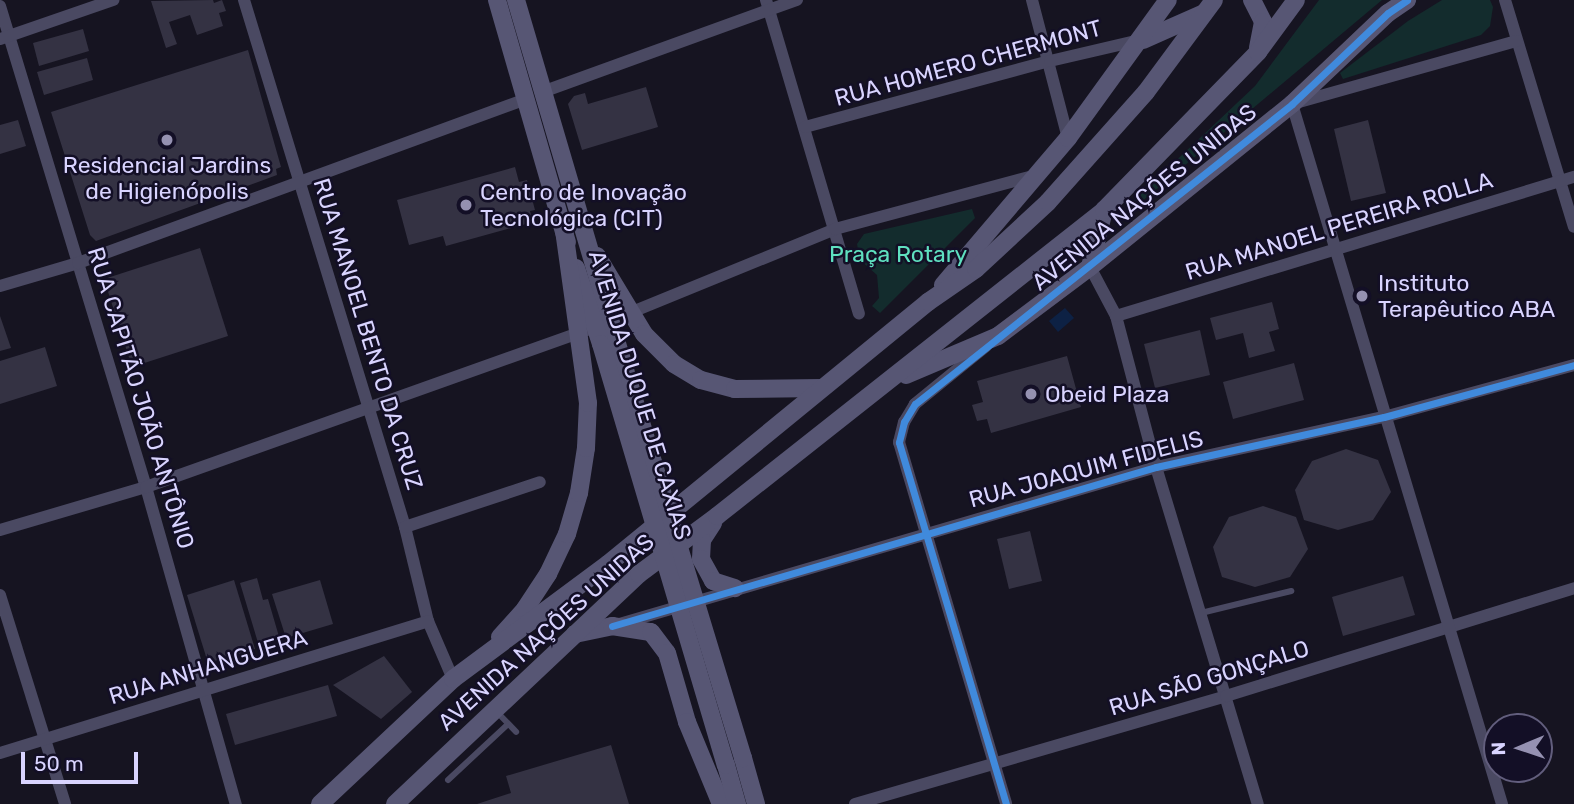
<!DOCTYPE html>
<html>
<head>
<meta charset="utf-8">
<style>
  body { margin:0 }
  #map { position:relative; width:1574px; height:804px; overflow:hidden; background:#161421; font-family:Rubik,sans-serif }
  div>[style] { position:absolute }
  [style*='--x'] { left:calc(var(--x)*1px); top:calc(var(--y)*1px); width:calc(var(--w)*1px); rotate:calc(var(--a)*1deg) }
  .green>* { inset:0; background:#132c2d }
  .water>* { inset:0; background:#0d2144 }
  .building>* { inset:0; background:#343243 }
  .lane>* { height:6px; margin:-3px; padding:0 3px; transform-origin:3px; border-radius:3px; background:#4a4962 }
  .street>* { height:12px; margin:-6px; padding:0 6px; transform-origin:6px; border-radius:6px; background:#4a4962 }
  .secondary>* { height:18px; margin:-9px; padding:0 9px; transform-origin:9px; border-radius:9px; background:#575674 }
  .secondary-bridge>* { height:18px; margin:-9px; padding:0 9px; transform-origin:9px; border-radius:9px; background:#575674 }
  .cycleway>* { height:7px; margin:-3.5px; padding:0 3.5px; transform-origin:3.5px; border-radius:3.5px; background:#408adc }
  .dots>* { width:19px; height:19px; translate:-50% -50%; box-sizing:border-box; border:4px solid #130f26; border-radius:50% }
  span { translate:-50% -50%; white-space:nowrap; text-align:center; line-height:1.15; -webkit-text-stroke:5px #130f26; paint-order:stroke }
  .street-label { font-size:23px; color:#d9d4ff }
  .poi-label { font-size:23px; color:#d9d4ff }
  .left { translate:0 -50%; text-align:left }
  .park-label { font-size:23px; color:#5fe0c0 }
  .north { position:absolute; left:1483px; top:713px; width:70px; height:70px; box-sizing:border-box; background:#130f26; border:2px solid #625e7d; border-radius:50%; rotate:268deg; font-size:19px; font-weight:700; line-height:28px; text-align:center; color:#d9d4ff }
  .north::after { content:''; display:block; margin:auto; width:24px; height:32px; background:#9591b1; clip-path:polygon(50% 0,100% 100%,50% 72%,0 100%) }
  .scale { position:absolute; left:21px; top:752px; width:117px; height:32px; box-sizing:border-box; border:4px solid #d9d4ff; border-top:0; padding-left:9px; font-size:21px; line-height:24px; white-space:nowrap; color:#d9d4ff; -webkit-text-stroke:5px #130f26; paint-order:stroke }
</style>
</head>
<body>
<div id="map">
  <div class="green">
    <i style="clip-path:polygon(1319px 0,1382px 0,1134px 208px,1130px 204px,1255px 86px)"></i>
    <i style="clip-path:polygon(1442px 0,1490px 0,1493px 7px,1490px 26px,1481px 35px,1343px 79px,1340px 73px,1408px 21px)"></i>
    <i style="clip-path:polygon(972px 209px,975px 218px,880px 313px,872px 306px,879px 298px,877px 275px,860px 260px,857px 244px,864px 234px)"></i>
  </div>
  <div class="water">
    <i style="clip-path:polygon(1065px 308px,1074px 318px,1058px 332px,1049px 321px)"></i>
  </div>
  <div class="building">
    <i style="clip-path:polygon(213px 0,214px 3px,222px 0,226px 11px,219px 13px,223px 26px,197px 35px,190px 15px,169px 22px,177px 44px,166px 48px,151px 1px)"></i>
    <i style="clip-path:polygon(83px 29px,89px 51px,39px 66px,33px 43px)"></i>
    <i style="clip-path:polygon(248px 50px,281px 167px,276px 169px,277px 175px,96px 241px,90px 235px,51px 112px)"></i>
    <i style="clip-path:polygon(87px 58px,93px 80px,44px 95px,37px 72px)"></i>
    <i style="clip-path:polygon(646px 87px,658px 127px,582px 150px,568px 104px,574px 96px,585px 93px,588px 104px)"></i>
    <i style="clip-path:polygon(18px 120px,26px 146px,0 154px,0 125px)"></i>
    <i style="clip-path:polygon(1368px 120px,1386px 193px,1351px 201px,1334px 129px)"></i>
    <i style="clip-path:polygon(515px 167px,519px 182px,527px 180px,535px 210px,530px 211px,533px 222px,446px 246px,443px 236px,409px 245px,397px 200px)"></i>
    <i style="clip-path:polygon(200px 248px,228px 336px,132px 367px,104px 279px)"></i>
    <i style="clip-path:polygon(1272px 302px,1279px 329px,1269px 332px,1275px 351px,1249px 358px,1243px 333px,1216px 340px,1210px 318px)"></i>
    <i style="clip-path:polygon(0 316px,11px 348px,0 351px)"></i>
    <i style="clip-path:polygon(1200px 330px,1210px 375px,1155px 388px,1144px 344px)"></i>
    <i style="clip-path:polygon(45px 347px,57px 386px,0 404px,0 361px)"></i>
    <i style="clip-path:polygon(1067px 356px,1081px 407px,991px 433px,987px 419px,977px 421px,972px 405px,983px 402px,977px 381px)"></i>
    <i style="clip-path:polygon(1294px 363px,1304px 400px,1233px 419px,1223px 382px)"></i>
    <i style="clip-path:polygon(1346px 449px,1378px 460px,1391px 492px,1373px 520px,1338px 530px,1304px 520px,1295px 490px,1312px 461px)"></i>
    <i style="clip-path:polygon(1263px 506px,1296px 517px,1308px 549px,1290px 577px,1255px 587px,1222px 577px,1213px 547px,1229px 517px)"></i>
    <i style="clip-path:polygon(1030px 531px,1042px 581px,1009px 589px,997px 539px)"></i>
    <i style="clip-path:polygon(1403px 576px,1415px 615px,1343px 636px,1332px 597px)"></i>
    <i style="clip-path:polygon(257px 578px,263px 600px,268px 599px,280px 640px,259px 646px,240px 583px)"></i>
    <i style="clip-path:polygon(234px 580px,255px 649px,208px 663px,187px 595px)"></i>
    <i style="clip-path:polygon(320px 580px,333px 624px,286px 638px,272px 594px)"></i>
    <i style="clip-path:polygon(384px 656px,412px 692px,381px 719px,333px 685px)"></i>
    <i style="clip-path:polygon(328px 685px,337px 716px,235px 745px,226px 714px)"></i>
    <i style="clip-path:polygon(611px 745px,629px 804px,477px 804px,511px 793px,506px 776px)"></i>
  </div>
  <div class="lane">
    <i style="--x:1201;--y:613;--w:93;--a:-13.7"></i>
    <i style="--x:496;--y:711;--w:29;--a:46"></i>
    <i style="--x:448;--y:780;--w:82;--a:-43"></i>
  </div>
  <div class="street">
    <i style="--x:244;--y:0;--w:551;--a:73.01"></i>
    <i style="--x:405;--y:527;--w:97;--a:76.3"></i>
    <i style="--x:428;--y:621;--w:63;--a:66.7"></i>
    <i style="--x:766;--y:0;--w:327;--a:73.5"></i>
    <i style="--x:1032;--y:0;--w:143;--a:75.4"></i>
    <i style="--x:1505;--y:0;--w:237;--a:73.1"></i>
    <i style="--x:0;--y:6;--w:503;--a:73.12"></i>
    <i style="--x:146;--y:487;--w:330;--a:74.2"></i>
    <i style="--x:0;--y:39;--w:120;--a:-19"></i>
    <i style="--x:545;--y:91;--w:268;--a:-19.9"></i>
    <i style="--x:805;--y:127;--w:254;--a:-15.1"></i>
    <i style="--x:1050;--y:61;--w:92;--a:-13.1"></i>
    <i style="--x:1090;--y:267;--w:55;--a:62"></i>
    <i style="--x:1116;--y:316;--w:156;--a:75.2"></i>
    <i style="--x:1156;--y:467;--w:352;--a:73.2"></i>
    <i style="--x:0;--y:286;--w:81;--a:-16.4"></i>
    <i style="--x:78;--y:263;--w:477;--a:-20.1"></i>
    <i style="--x:632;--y:312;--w:219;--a:-22.2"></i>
    <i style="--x:835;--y:229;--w:205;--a:-15"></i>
    <i style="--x:1116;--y:316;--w:479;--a:-16.9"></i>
    <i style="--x:986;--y:346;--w:92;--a:140.8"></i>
    <i style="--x:915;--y:404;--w:21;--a:121"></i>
    <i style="--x:904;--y:422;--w:21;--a:104"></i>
    <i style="--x:899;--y:442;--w:377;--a:73.5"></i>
    <i style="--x:405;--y:527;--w:142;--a:-18.4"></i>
    <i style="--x:0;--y:530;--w:152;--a:-16.4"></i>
    <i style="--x:146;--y:487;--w:467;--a:-19.6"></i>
    <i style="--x:0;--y:595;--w:219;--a:72.7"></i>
    <i style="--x:616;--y:625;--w:563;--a:-16.31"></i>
    <i style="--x:1156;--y:467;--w:233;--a:-12.4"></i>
    <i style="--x:1384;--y:417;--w:197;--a:-15.3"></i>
    <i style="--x:0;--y:753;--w:448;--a:-17.1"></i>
    <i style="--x:855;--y:804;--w:386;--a:-16.2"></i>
    <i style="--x:1226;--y:696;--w:364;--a:-17.2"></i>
    <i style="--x:1502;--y:804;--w:731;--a:-106.7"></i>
    <i style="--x:1292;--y:104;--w:233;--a:-15.7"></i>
  </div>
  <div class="secondary">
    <i style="--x:497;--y:0;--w:252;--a:73.9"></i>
    <i style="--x:516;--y:0;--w:354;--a:73.6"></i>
    <i style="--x:1252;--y:0;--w:25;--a:63"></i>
    <i style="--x:1263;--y:22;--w:26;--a:101"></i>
    <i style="--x:1143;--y:40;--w:67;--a:-23.9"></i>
    <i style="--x:597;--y:256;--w:91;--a:58.9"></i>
    <i style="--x:644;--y:334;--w:42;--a:45"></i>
    <i style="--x:674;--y:364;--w:31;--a:31"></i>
    <i style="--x:701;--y:380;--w:35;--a:15"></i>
    <i style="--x:735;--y:389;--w:87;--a:-0.7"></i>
    <i style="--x:1090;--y:267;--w:59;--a:-76.2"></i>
    <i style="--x:576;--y:268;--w:80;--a:71.8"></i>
    <i style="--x:943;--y:285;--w:193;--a:-49.6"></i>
    <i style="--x:1068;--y:138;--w:170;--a:-54.1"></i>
    <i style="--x:906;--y:375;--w:100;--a:-23"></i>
    <i style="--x:998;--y:336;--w:115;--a:-36.9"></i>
    <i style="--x:1090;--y:267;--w:260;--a:-38.9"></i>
    <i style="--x:1292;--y:104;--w:132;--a:-43.5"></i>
    <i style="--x:1388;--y:13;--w:23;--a:-34"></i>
    <i style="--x:713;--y:523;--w:20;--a:123"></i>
    <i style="--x:702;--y:540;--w:19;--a:93"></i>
    <i style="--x:701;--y:559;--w:25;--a:61"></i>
    <i style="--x:713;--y:581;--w:23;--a:18"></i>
    <i style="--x:575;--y:634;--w:38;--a:-12"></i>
    <i style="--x:612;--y:626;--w:39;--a:9"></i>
    <i style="--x:651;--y:632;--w:26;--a:53"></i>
    <i style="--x:667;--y:653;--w:72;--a:73.8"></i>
    <i style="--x:687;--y:722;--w:89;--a:67.5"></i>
    <i style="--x:500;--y:637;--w:38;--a:-48"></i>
    <i style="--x:525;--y:609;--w:42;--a:-56.7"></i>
    <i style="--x:548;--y:574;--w:44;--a:-64.6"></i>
    <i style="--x:567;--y:534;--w:43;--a:-73.7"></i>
    <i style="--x:579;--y:493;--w:46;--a:-81.2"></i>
    <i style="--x:586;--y:448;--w:45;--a:-87.5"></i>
    <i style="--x:588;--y:403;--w:174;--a:-97.9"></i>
    <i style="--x:743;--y:758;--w:48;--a:74.2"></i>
    <i style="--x:726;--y:765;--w:41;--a:74.2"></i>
    <i style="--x:320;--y:804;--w:183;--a:-43.2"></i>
    <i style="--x:453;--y:679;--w:193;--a:-36.6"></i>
    <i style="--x:608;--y:564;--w:414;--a:-39.3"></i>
    <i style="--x:928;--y:302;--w:58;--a:-34.5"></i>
    <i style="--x:976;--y:269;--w:98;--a:-42.9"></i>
    <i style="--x:1048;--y:202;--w:147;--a:-48.3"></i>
    <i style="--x:1146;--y:92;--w:114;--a:-53.5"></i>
    <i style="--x:395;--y:804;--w:335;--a:-43.3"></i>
    <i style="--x:639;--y:574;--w:97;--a:-36.6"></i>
    <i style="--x:717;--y:516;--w:493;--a:-38.3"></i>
    <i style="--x:1104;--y:210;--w:221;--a:-45.7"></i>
    <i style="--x:1258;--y:52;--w:64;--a:-53.8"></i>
  </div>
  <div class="secondary-bridge">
    <i style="--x:616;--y:340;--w:437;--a:73.1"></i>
    <i style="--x:601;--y:344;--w:439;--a:73.5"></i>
  </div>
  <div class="cycleway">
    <i style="--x:612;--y:626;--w:567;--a:-16.29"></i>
    <i style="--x:1156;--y:467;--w:233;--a:-12.4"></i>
    <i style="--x:1384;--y:417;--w:197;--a:-15.3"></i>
    <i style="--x:1006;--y:804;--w:377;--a:-106.5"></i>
    <i style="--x:899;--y:442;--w:21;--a:-76"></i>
    <i style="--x:904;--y:422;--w:21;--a:-59"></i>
    <i style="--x:915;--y:404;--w:482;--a:-38.5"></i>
    <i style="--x:1292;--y:104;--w:132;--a:-43.5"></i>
    <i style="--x:1388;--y:13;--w:23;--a:-34"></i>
  </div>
  <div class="dots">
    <i style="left:167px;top:140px;background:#9591b1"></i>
    <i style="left:466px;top:205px;background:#9591b1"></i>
    <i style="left:1362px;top:296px;background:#9591b1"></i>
    <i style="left:1031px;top:394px;background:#9591b1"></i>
  </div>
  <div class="street-label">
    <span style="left:968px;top:63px;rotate:-15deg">RUA HOMERO CHERMONT</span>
    <span style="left:1144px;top:197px;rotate:-39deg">AVENIDA NAÇÕES UNIDAS</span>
    <span style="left:1339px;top:226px;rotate:-17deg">RUA MANOEL PEREIRA ROLLA</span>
    <span style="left:368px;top:334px;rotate:73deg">RUA MANOEL BENTO DA CRUZ</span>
    <span style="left:640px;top:395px;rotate:73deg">AVENIDA DUQUE DE CAXIAS</span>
    <span style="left:141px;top:398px;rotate:73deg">RUA CAPITÃO JOÃO ANTÔNIO</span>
    <span style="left:1086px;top:469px;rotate:-15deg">RUA JOAQUIM FIDELIS</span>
    <span style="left:546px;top:632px;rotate:-42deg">AVENIDA NAÇÕES UNIDAS</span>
    <span style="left:208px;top:667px;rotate:-17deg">RUA ANHANGUERA</span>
    <span style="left:1209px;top:678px;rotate:-17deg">RUA SÃO GONÇALO</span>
  </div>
  <div class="poi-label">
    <span style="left:167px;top:178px">Residencial Jardins<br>de Higienópolis</span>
    <span class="left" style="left:480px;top:205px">Centro de Inovação<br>Tecnológica (CIT)</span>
    <span class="left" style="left:1378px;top:296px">Instituto<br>Terapêutico ABA</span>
    <span class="left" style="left:1045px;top:394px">Obeid Plaza</span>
  </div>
  <div class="park-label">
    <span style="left:898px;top:254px">Praça Rotary</span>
  </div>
  <div class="north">N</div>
  <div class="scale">50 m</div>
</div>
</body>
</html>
